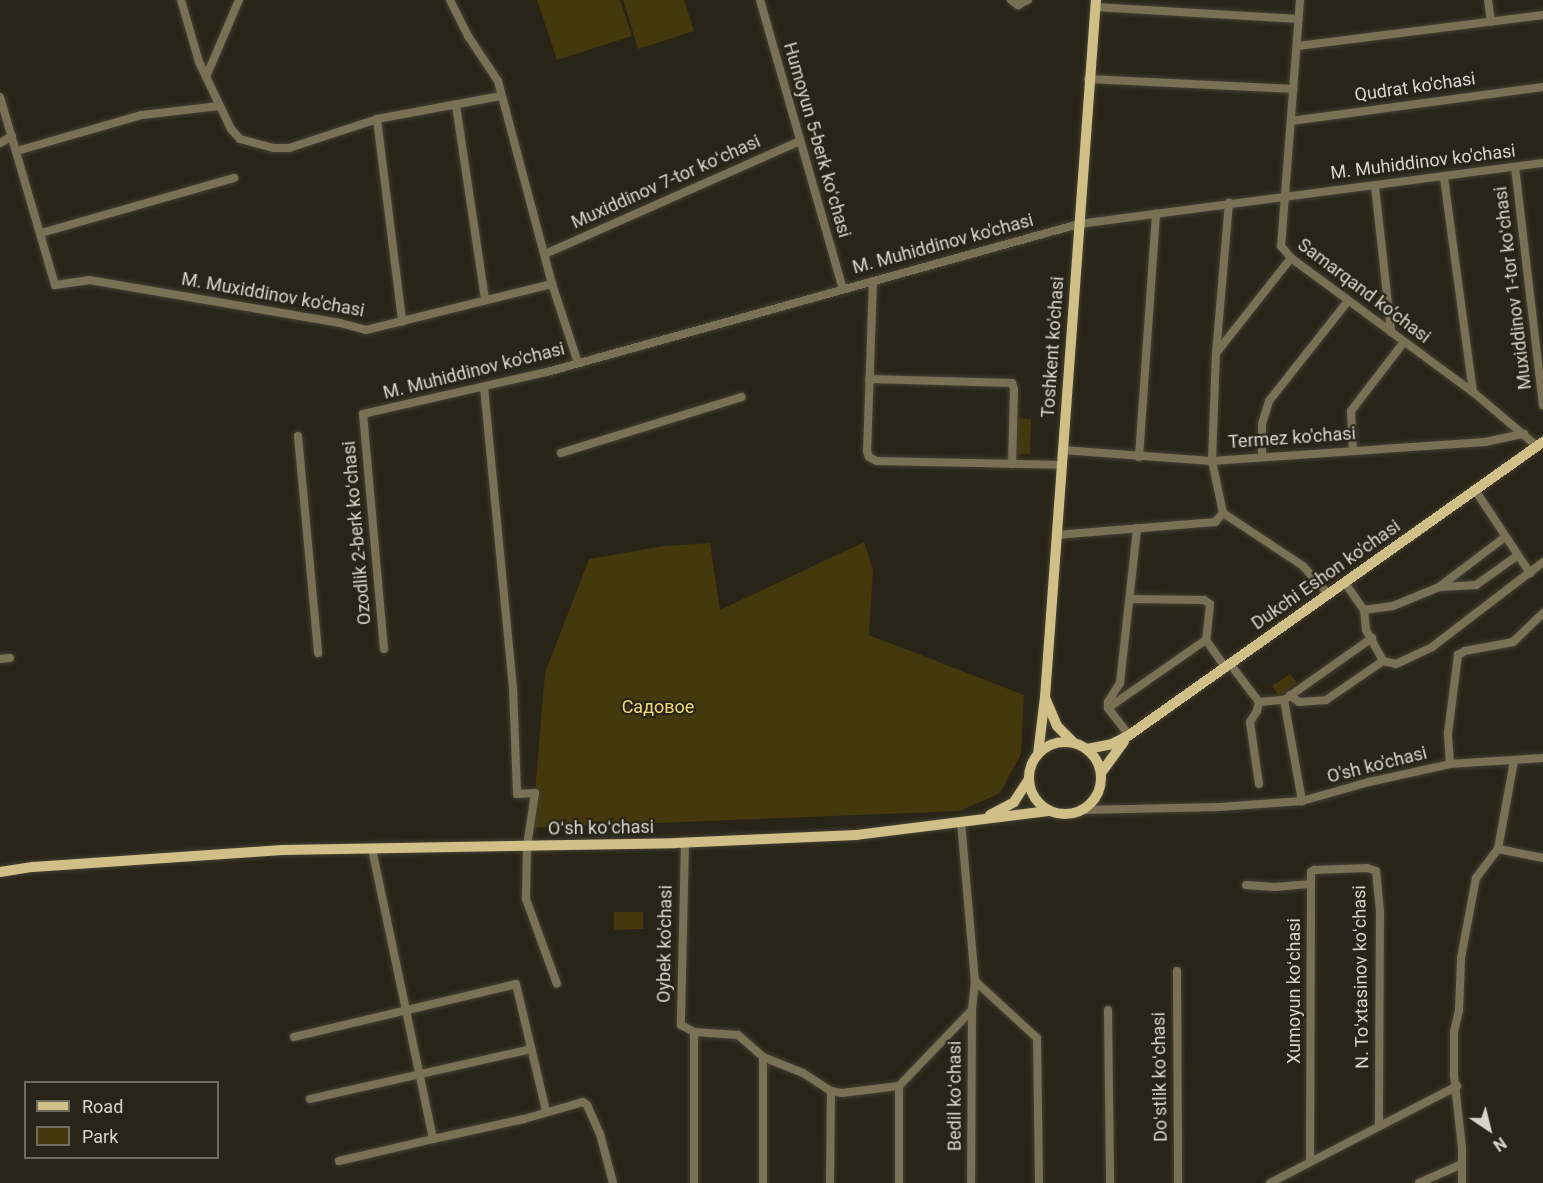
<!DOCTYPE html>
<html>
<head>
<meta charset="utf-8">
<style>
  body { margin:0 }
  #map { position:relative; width:1543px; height:1183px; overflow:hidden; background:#282417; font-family:Roboto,sans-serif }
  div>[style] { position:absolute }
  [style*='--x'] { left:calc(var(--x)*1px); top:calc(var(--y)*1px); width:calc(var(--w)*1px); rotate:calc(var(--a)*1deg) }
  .green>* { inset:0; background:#44380d }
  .roads { filter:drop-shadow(0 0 2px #444034) drop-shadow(0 0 2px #444034) }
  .minor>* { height:8px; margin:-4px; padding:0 4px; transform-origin:4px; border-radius:4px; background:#797156 }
  .major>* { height:10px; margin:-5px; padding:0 5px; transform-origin:5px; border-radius:5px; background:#d0bf86 }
  .major>.ring { margin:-5px; padding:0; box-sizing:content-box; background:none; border:10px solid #d0bf86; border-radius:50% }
  span { translate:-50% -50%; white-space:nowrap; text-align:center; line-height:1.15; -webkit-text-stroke:4.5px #282417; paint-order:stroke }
  .street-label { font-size:18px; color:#d7d5cc }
  .park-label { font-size:18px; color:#f5d978 }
  .legend { position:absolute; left:24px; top:1081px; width:195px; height:78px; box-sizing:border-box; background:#282417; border:2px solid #6e6b5f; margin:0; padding:8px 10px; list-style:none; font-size:18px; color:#d7d5cc }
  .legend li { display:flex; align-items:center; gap:12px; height:30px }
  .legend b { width:30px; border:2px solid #6e6b5f }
  .north { position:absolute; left:1459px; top:1099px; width:60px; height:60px; -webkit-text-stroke:4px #282417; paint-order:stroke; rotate:145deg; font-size:16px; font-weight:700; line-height:24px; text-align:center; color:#d7d5cc }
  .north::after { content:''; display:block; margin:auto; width:21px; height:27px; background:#d7d5cc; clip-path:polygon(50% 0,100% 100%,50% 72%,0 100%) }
</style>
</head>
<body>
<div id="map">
  <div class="green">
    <i style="clip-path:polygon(537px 0,620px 0,632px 36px,557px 60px)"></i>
    <i style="clip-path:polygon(623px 0,684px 0,694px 31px,638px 49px)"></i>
    <i style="clip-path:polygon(1017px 418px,1031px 419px,1030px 454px,1017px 454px)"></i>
    <i style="clip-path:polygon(864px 542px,873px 570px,869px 635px,1024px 695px,1021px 754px,1000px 793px,960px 811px,532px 828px,545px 673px,589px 559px,664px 546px,710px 543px,720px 610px)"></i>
    <i style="clip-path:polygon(1290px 674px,1297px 683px,1279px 696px,1272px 686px)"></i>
    <i style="clip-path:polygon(614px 912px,643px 912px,643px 929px,614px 930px)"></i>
  </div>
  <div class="roads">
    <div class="minor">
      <i style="--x:181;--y:0;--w:65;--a:73.8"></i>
      <i style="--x:199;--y:62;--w:74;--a:64.5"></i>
      <i style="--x:231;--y:129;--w:13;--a:48"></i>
      <i style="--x:240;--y:139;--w:35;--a:15"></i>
      <i style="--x:274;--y:148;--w:15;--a:0"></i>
      <i style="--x:289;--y:148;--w:93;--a:-18.2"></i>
      <i style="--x:377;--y:119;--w:126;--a:-10.5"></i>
      <i style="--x:450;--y:0;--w:40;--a:63.4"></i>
      <i style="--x:468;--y:36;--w:54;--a:56.3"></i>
      <i style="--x:498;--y:81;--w:210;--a:75.1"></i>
      <i style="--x:552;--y:284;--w:83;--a:71.8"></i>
      <i style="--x:760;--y:0;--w:301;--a:74"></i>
      <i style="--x:1011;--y:0;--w:9;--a:36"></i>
      <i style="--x:1018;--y:5;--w:11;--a:-27"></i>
      <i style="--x:1300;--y:0;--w:247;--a:94.4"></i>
      <i style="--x:1281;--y:246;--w:16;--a:50"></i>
      <i style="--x:1291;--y:258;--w:226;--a:36.4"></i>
      <i style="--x:1473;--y:392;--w:84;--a:40.2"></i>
      <i style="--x:1488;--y:0;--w:22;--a:82"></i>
      <i style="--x:1095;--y:7;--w:204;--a:3.4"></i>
      <i style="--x:1298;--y:46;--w:247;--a:-7.2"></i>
      <i style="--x:206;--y:77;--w:84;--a:-66.8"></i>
      <i style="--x:1088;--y:79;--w:206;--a:2.8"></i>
      <i style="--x:0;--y:97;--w:196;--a:73.7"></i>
      <i style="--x:55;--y:285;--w:34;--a:-8"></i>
      <i style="--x:89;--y:280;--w:255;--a:9.7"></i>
      <i style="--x:340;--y:323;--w:27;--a:15"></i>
      <i style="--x:366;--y:330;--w:192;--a:-13.9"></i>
      <i style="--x:456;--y:105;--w:197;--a:81.5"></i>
      <i style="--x:377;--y:119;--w:204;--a:82.9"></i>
      <i style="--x:1291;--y:121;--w:254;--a:-7.7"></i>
      <i style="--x:0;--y:143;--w:14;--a:-30"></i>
      <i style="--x:17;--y:151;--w:130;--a:-16.1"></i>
      <i style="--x:142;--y:115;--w:78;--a:-6.7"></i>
      <i style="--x:1515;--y:167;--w:240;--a:83.3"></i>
      <i style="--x:1444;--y:178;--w:216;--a:82.3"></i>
      <i style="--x:1375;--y:186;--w:147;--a:83.7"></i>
      <i style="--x:41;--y:233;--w:201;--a:-15.9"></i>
      <i style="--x:545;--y:254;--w:279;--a:-23.9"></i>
      <i style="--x:873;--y:281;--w:170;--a:92"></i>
      <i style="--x:867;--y:451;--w:6;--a:72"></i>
      <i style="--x:869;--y:457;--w:9;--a:27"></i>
      <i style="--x:877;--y:461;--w:185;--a:1.2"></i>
      <i style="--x:1217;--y:352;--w:120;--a:-51.8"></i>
      <i style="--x:869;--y:379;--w:143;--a:1.6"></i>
      <i style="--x:1012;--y:383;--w:6;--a:72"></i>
      <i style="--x:1014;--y:389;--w:75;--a:91.5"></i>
      <i style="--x:484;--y:387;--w:302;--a:84.5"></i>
      <i style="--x:513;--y:688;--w:106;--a:87.8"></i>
      <i style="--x:517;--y:794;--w:18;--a:-3"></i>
      <i style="--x:535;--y:793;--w:54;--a:98.6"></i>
      <i style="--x:527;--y:846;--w:53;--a:91.1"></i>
      <i style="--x:526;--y:899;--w:90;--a:70"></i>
      <i style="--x:298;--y:436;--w:218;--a:84.7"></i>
      <i style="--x:1062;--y:450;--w:150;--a:4.2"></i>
      <i style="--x:1212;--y:461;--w:274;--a:-4"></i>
      <i style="--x:1485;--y:442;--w:40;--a:-12"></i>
      <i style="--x:1353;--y:450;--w:39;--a:-93"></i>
      <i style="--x:1351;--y:411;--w:87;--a:-52.5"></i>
      <i style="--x:561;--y:453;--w:189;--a:-17.2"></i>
      <i style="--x:1262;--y:455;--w:31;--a:-90"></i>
      <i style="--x:1262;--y:424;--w:24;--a:-73"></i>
      <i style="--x:1269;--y:401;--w:127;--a:-51.7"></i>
      <i style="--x:1139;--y:457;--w:244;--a:-86"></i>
      <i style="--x:1475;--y:490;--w:100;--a:56.5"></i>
      <i style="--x:1223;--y:513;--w:96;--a:33.5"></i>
      <i style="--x:1303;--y:566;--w:38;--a:48"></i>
      <i style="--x:1056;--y:535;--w:160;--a:-4.7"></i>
      <i style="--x:1215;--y:522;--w:12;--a:-48"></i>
      <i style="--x:1223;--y:513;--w:53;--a:-101.9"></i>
      <i style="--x:1212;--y:461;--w:107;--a:-87.9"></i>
      <i style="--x:1216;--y:354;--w:152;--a:-85.1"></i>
      <i style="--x:1345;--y:583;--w:33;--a:55"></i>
      <i style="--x:1364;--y:610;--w:20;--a:84"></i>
      <i style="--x:1366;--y:630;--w:35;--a:61"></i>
      <i style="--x:1383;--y:661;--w:13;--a:13"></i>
      <i style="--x:1396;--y:664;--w:40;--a:-25"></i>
      <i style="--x:1432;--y:647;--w:140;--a:-37.4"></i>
      <i style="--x:1440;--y:587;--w:36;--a:-3"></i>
      <i style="--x:1476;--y:585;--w:50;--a:-35.3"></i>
      <i style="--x:1131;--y:599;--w:73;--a:0.8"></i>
      <i style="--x:1204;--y:600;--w:7;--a:34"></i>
      <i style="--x:1210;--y:604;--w:36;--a:96"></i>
      <i style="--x:1206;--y:640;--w:33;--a:55"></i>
      <i style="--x:1364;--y:610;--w:29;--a:-8"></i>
      <i style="--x:1393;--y:606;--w:50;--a:-22.4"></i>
      <i style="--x:1439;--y:587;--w:83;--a:-37.1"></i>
      <i style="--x:384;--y:649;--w:236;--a:-95.1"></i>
      <i style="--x:363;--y:414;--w:189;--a:-12.9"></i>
      <i style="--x:547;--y:372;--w:552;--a:-15.55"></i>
      <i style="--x:1079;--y:224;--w:468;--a:-7.5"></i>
      <i style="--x:0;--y:659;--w:10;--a:-6"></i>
      <i style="--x:1230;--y:664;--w:48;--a:52.7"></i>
      <i style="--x:1259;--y:702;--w:25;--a:-5"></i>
      <i style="--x:1284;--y:700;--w:108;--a:-35.2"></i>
      <i style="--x:1290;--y:695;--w:11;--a:38"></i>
      <i style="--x:1299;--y:702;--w:27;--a:-4"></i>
      <i style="--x:1326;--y:700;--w:69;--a:-34.4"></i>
      <i style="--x:1284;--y:700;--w:103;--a:79.9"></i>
      <i style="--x:1108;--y:708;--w:119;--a:-34.8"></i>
      <i style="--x:1129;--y:735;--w:34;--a:-128"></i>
      <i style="--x:1108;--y:708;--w:6;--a:-90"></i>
      <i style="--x:1108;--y:702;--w:22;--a:-58"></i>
      <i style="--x:1120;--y:683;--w:156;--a:-83.7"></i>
      <i style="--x:1450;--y:764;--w:31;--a:-94"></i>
      <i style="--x:1448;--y:733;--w:79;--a:-82.7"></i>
      <i style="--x:1458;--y:655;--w:8;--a:-30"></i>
      <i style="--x:1465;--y:651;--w:49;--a:-10.6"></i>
      <i style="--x:1513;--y:642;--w:42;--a:-44"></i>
      <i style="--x:1259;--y:784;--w:63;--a:-98.3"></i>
      <i style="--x:1250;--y:722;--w:13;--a:-58"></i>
      <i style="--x:1257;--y:711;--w:9;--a:-77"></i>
      <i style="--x:1082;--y:810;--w:137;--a:-1.3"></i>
      <i style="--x:1219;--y:807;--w:83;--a:-4.1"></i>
      <i style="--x:1302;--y:801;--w:70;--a:-15.8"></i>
      <i style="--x:1369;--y:782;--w:83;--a:-12.5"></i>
      <i style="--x:1450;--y:764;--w:93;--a:-3.7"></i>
      <i style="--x:961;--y:822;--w:160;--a:85"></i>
      <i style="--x:975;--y:981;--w:29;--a:96"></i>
      <i style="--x:972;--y:1010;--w:173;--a:90.3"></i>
      <i style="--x:685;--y:842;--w:183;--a:91.3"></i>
      <i style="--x:681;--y:1025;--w:15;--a:28"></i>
      <i style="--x:694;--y:1032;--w:151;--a:90"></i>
      <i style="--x:372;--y:849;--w:296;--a:78.1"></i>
      <i style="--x:433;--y:1139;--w:93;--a:-12.4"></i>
      <i style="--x:524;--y:1119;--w:61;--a:-16.1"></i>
      <i style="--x:583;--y:1102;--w:5;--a:37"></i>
      <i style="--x:587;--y:1105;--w:32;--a:66"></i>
      <i style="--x:600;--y:1134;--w:51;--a:75.1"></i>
      <i style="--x:1498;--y:849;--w:46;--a:11.3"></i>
      <i style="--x:1311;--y:884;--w:12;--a:-90"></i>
      <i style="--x:1311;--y:872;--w:4;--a:-34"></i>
      <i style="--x:1314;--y:870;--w:53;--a:-2.2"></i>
      <i style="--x:1367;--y:868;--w:9;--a:18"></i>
      <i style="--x:1376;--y:871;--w:40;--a:84.3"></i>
      <i style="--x:1380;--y:911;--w:215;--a:90.3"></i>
      <i style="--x:1246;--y:885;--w:29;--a:4"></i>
      <i style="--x:1275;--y:887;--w:36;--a:-5"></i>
      <i style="--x:1311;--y:884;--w:278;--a:90.2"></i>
      <i style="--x:1177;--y:971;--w:212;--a:89.7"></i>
      <i style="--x:975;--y:981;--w:84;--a:42.6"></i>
      <i style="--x:1037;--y:1038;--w:145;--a:89.2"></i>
      <i style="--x:1108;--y:1010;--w:173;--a:89.3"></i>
      <i style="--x:694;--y:1032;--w:44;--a:3.9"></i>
      <i style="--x:738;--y:1035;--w:33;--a:41"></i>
      <i style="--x:763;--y:1057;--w:43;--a:21.8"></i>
      <i style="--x:803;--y:1073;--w:33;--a:33"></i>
      <i style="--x:831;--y:1091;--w:11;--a:10"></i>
      <i style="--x:842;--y:1093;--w:57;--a:-7"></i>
      <i style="--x:899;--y:1086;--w:105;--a:-46.2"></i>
      <i style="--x:294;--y:1037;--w:228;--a:-13.4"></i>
      <i style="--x:516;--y:984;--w:130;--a:76.7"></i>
      <i style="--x:763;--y:1057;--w:126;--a:90"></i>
      <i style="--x:310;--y:1099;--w:227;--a:-12.7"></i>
      <i style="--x:339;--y:1161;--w:97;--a:-13.2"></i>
      <i style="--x:830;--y:1183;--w:92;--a:-89.4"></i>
      <i style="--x:899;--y:1183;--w:97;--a:-90"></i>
      <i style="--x:1270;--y:1183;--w:211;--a:-27.4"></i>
      <i style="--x:1419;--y:1183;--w:47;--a:-23.8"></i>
      <i style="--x:1462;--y:1183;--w:35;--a:-90"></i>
      <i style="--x:1462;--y:1148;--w:72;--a:-96.3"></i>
      <i style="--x:1454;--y:1076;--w:44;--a:-90"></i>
      <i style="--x:1454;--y:1032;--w:22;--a:-77"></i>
      <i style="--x:1459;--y:1011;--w:53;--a:-87.8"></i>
      <i style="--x:1461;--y:958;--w:81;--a:-79.4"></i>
      <i style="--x:1476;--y:878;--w:36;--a:-53"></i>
      <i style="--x:1498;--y:849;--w:89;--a:-79.7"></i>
    </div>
    <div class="major">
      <i style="--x:1046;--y:700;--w:28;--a:67"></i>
      <i style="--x:1057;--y:726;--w:24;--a:45"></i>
      <i class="ring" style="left:1029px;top:742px;width:62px;height:62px"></i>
      <i style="--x:1087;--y:749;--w:25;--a:-11"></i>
      <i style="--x:1112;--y:744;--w:18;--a:-27"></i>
      <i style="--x:1128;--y:736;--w:509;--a:-35.32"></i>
      <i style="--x:1038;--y:754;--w:57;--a:-83"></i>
      <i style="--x:1045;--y:697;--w:699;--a:-85.82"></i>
      <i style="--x:1101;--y:773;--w:39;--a:-54"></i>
      <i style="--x:990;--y:815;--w:27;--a:-28"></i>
      <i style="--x:1014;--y:802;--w:27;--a:-57"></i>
      <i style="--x:0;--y:872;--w:33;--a:-9"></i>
      <i style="--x:33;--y:867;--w:250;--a:-3.9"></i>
      <i style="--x:282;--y:850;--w:393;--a:-1"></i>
      <i style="--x:675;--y:843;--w:181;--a:-2.5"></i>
      <i style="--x:856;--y:835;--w:195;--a:-7.1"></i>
    </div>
  </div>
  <div class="street-label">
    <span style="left:1415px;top:87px;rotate:-8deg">Qudrat ko'chasi</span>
    <span style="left:817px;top:140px;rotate:74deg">Humoyun 5-berk koʻchasi</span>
    <span style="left:1423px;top:162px;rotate:-7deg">M. Muhiddinov ko'chasi</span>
    <span style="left:666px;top:182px;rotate:-24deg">Muxiddinov 7-tor koʻchasi</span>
    <span style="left:943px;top:244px;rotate:-15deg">M. Muhiddinov ko'chasi</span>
    <span style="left:1513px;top:288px;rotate:-97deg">Muxiddinov 1-tor koʻchasi</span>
    <span style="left:1364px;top:291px;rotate:37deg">Samarqand ko‘chasi</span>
    <span style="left:273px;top:295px;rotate:10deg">M. Muxiddinov ko'chasi</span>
    <span style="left:1053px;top:347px;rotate:-86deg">Toshkent ko'chasi</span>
    <span style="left:474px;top:371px;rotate:-14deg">M. Muhiddinov ko'chasi</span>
    <span style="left:1292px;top:438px;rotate:-4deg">Termez ko'chasi</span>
    <span style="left:357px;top:533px;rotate:-95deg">Ozodlik 2-berk koʻchasi</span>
    <span style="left:1326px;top:575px;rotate:-35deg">Dukchi Eshon ko'chasi</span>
    <span style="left:1377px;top:765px;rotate:-14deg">O'sh ko'chasi</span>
    <span style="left:601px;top:828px;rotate:-1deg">Oʻsh koʻchasi</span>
    <span style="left:665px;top:944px;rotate:-89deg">Oybek ko'chasi</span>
    <span style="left:1361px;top:977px;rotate:-91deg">N. Toʻxtasinov koʻchasi</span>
    <span style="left:1294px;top:991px;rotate:-90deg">Xumoyun koʻchasi</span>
    <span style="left:1160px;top:1077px;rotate:-91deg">Doʻstlik koʻchasi</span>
    <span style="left:955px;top:1096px;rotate:-90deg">Bedil koʻchasi</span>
  </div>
  <div class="park-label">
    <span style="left:658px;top:707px">Садовое</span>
  </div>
  <ul class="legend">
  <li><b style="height:8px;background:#d0bf86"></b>Road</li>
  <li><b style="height:16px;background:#44380d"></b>Park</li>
  </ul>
  <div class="north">N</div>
</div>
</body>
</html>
